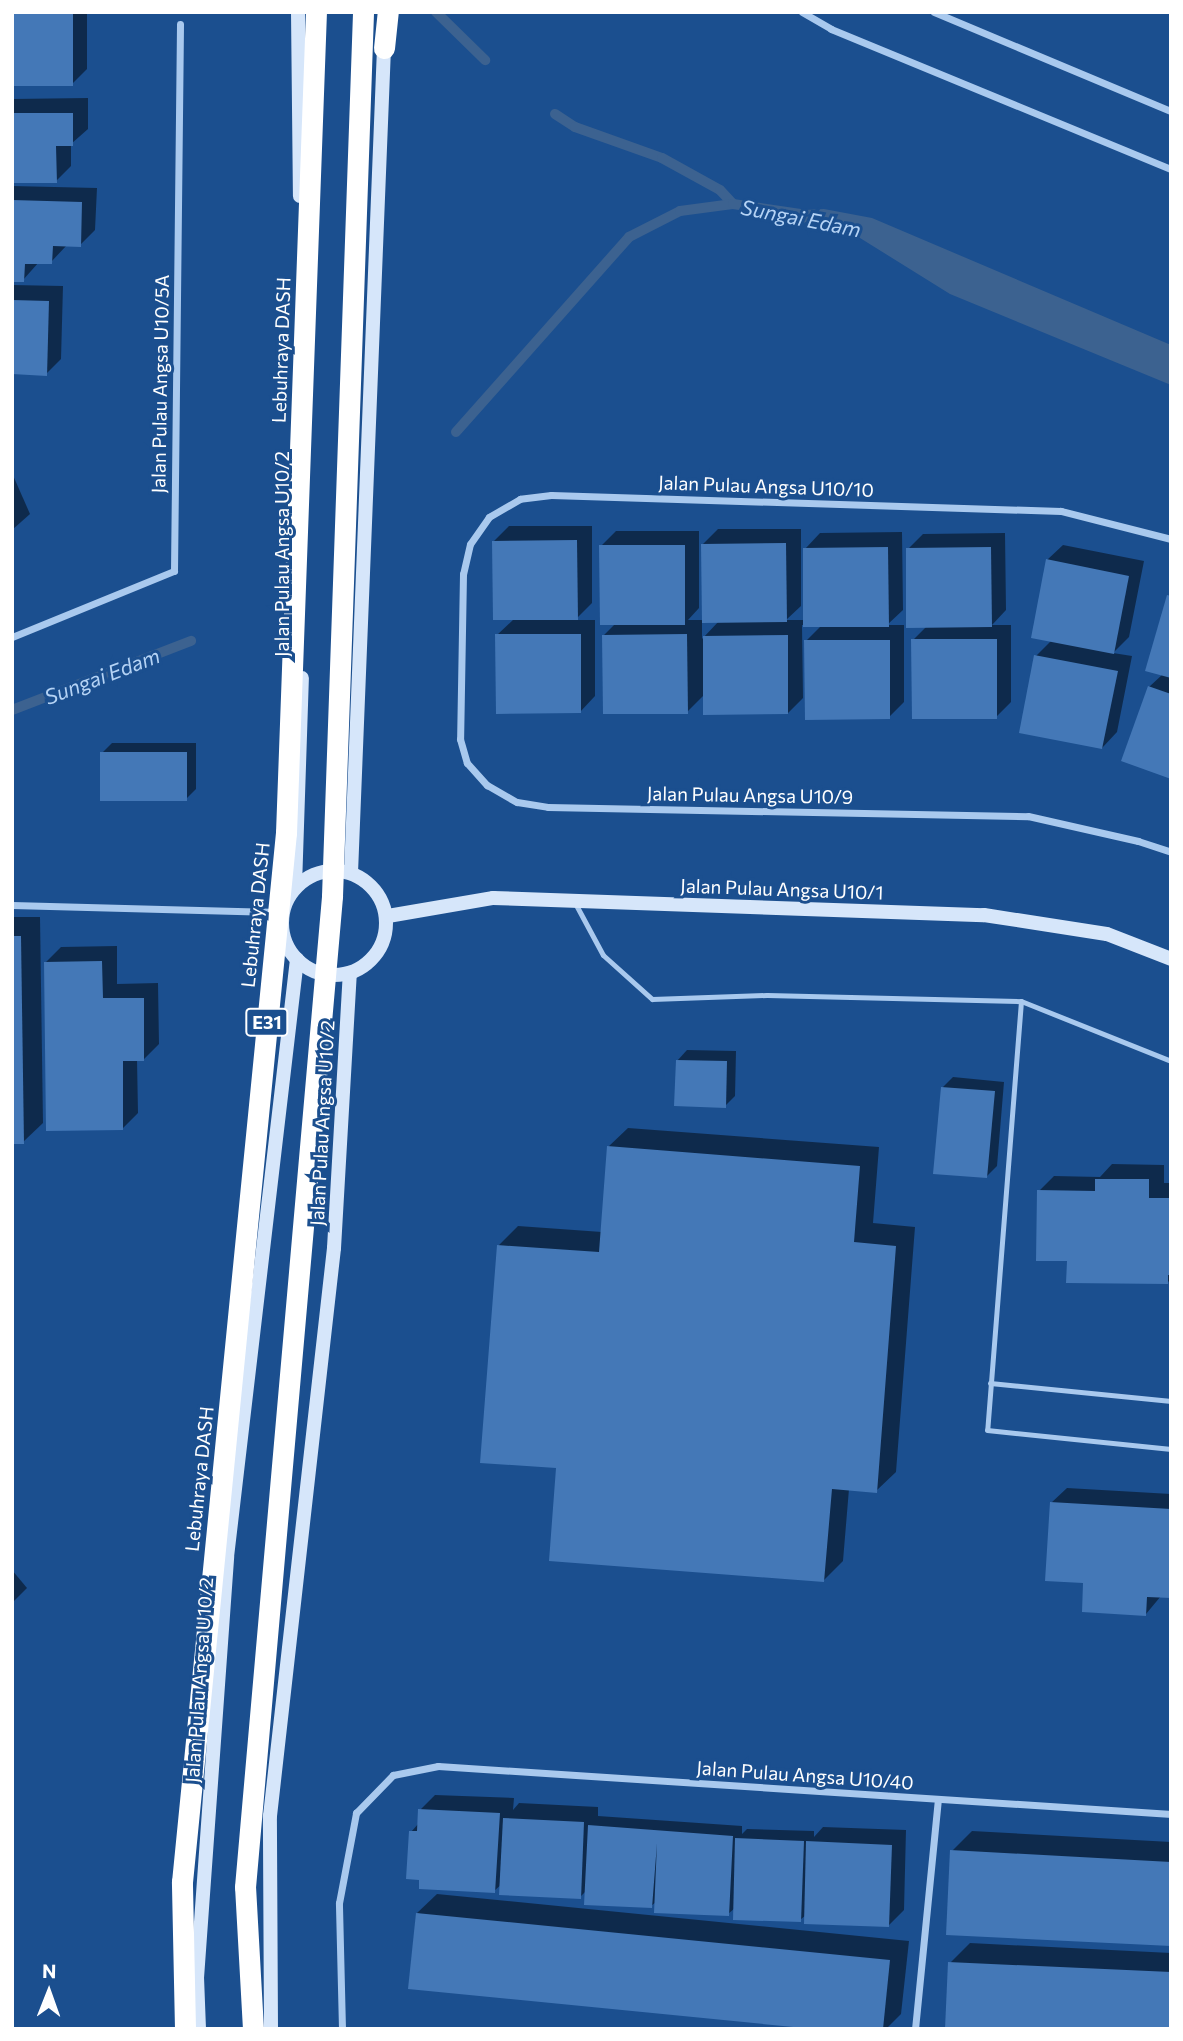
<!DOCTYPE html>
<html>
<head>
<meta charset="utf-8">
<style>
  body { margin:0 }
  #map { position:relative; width:1183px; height:2041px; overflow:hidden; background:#1b4f8f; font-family:Commissioner,sans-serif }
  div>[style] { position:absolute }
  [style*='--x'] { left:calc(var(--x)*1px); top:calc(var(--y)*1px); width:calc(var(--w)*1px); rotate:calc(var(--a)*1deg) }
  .water>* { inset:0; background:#3c6290 }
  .shadow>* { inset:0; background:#0007 }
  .stream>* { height:10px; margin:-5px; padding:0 5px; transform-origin:5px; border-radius:5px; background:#3c6290 }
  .building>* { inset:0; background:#4478b7 }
  .lane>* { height:5px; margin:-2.5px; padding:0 2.5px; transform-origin:2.5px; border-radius:2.5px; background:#a9c9ee }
  .street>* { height:7px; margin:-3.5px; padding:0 3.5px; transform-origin:3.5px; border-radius:3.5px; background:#a9c9ee }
  .secondary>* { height:14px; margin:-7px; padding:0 7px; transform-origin:7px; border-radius:7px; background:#d6e6fa }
  .secondary>.ring { margin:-7px; padding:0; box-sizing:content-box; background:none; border:14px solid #d6e6fa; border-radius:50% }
  .highway>* { height:21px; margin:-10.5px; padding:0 10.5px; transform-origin:10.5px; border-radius:10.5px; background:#fff }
  .highway-bridge>* { height:21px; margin:-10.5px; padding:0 10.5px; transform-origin:10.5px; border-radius:10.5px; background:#fff }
  span { translate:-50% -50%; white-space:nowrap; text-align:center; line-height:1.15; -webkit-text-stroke:6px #1b4f8f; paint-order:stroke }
  .shield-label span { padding:2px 5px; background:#1b4f8f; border:2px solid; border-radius:5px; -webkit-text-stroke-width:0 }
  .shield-label { font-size:18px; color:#fff; font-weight:700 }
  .street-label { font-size:19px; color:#fff }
  .water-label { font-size:21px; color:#b5d3f5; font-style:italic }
  .frame { position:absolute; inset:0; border:14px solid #fff; pointer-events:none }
  .north { position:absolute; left:14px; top:1957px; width:70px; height:70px; -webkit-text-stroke:5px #1b4f8f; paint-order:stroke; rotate:1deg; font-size:19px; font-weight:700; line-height:28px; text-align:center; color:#fff }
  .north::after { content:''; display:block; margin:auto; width:24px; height:32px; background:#fff; clip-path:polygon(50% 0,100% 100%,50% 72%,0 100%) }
</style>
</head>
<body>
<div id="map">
  <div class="water">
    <i style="clip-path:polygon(824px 209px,872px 218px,1171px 345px,1171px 385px,950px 294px,860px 238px,804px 223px,785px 211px)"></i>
  </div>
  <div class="shadow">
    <i style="clip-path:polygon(12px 12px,87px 12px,87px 69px,72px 84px)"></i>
    <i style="clip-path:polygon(88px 98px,88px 129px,71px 144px,71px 166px,56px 181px,12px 182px,12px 99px)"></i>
    <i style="clip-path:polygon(12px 186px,97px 188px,95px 230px,80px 245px,67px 245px,51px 262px,39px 262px,23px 280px,12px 280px)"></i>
    <i style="clip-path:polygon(12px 285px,63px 286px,61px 359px,46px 374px,12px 373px)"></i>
    <i style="clip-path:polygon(12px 473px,30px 514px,12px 530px)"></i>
    <i style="clip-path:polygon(509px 526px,592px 526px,592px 603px,575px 620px,595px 620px,595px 696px,580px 712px,497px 635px,514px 619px,494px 541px)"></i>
    <i style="clip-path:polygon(evenodd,718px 529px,801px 529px,801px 606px,786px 620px,805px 620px,805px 549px,820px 533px,902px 532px,903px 610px,887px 625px,904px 625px,904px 702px,889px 717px,806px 641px,822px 625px,802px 625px,803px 698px,788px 713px,705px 694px,687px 712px,604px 635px,616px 623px,601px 546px,616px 531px,699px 531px,699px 608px,688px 620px,703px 620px,703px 544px,718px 529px,719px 621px,702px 639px,702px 622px,719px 621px)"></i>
    <i style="clip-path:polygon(1005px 533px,1006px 610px,992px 625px,1011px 625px,1011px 702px,996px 717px,913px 640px,927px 626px,908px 549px,923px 534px)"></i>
    <i style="clip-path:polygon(1063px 545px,1144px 561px,1129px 637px,1113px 653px,1132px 656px,1117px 732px,1102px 748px,1036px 656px,1052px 640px,1047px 560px)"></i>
    <i style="clip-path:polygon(1171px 593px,1171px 777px,1149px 687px,1163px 674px)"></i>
    <i style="clip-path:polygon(112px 743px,196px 743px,196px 789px,186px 799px,102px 753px)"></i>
    <i style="clip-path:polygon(12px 917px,40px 917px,43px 1123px,23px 1142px,12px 1143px)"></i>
    <i style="clip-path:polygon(117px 946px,117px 984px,158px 983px,159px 1044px,144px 1059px,137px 1059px,138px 1113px,123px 1128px,46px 962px,61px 947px)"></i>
    <i style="clip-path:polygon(687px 1050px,736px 1051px,735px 1096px,725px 1106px,677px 1061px)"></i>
    <i style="clip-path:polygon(953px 1077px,1004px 1082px,997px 1166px,987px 1176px,943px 1087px)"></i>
    <i style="clip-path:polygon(628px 1128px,879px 1147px,873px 1223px,915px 1227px,896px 1472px,876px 1491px,849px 1489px,843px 1561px,824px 1580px,558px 1467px,498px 1246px,518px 1226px,602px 1232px,608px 1147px)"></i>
    <i style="clip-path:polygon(1112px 1164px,1164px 1165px,1164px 1183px,1171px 1183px,1171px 1279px,1167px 1283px,1069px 1260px,1039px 1191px,1054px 1176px,1100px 1177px)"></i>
    <i style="clip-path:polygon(1067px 1488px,1171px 1494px,1171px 1597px,1161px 1596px,1146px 1614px,1085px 1581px,1051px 1503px)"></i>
    <i style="clip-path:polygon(12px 1570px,27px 1588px,12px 1603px)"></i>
    <i style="clip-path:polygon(435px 1795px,514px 1798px,513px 1810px,519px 1803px,598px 1807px,598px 1816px,742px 1826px,742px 1834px,747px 1829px,814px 1831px,814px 1837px,823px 1827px,906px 1830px,904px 1910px,889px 1925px,806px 1915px,800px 1920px,735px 1908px,728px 1914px,656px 1902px,651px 1906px,586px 1891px,580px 1897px,502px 1884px,494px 1891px,411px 1832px,419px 1823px,420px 1810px)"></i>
    <i style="clip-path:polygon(972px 1831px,1171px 1842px,1171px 1945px,952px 1851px)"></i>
    <i style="clip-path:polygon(437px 1894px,909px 1941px,901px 2014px,886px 2029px,831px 2029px,417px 1913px)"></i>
    <i style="clip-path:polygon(970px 1943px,1171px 1953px,1171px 2029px,950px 1963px)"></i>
  </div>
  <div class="stream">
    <i style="--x:436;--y:12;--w:69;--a:44.4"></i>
    <i style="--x:555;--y:114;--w:24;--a:33"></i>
    <i style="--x:575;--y:127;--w:92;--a:19.6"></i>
    <i style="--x:662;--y:158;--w:66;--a:28.9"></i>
    <i style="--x:720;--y:190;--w:19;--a:47"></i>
    <i style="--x:456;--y:432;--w:261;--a:-48.4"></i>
    <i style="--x:629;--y:237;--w:57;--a:-27"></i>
    <i style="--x:680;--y:211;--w:53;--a:-7.5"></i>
    <i style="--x:733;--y:204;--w:68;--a:8.5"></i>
    <i style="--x:12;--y:710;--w:192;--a:-21.1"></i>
  </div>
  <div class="building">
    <i style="clip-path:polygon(12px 12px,73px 12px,73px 86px,12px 86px)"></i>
    <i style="clip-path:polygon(12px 113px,73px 113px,73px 146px,56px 146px,57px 183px,12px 183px)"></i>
    <i style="clip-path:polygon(12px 200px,82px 202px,81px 247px,53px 246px,52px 264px,25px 264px,24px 282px,12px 282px)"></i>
    <i style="clip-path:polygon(12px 300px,49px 301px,47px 376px,12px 374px)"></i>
    <i style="clip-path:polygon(577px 540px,578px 620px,493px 620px,492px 541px)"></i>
    <i style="clip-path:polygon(786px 543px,787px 622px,702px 623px,701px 544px)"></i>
    <i style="clip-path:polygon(599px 545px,685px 545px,685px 625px,600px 625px)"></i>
    <i style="clip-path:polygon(888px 547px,889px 627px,803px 627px,803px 548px)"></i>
    <i style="clip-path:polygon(991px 547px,992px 627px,906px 628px,906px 548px)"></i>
    <i style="clip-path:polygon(1046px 559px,1129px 576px,1114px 654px,1031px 638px)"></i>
    <i style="clip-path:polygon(1167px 595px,1171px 596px,1171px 678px,1145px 671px)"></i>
    <i style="clip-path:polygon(495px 634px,581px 634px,581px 713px,496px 714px)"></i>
    <i style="clip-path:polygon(687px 634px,688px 714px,603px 714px,602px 635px)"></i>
    <i style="clip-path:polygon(788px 635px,788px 714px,703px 715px,703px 636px)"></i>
    <i style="clip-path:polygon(911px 639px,997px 639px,997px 719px,912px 719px)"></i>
    <i style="clip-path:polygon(804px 640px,890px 640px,890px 719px,805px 720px)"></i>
    <i style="clip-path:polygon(1034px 655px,1118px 671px,1102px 749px,1019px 733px)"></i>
    <i style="clip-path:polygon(1148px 686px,1171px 694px,1171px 779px,1121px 761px)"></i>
    <i style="clip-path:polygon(100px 752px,187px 752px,187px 801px,100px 801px)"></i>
    <i style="clip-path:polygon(12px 936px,21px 936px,24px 1144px,12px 1144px)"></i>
    <i style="clip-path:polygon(102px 961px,103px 998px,144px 998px,144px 1061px,123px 1061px,123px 1130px,46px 1131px,44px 962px)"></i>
    <i style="clip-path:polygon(676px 1060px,727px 1061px,726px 1108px,674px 1106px)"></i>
    <i style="clip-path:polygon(941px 1087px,995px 1091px,987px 1178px,933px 1174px)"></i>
    <i style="clip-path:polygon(607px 1146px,860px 1166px,854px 1242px,896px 1246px,877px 1493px,832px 1489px,824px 1582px,549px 1561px,556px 1468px,480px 1463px,497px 1245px,599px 1252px)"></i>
    <i style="clip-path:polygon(1095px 1179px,1149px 1179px,1149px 1198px,1171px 1198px,1171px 1275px,1168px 1275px,1168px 1284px,1066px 1283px,1067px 1261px,1036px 1261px,1037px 1190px,1095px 1191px)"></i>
    <i style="clip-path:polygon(1050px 1502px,1171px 1509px,1171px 1598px,1147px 1597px,1146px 1616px,1082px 1612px,1083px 1583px,1045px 1581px)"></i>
    <i style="clip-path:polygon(418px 1809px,500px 1813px,495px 1893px,419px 1889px,419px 1880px,406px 1879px,409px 1831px,417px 1831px)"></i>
    <i style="clip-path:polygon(503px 1818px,584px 1822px,581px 1899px,499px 1895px)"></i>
    <i style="clip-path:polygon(588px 1825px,733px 1836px,729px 1916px,654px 1913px,657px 1843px,652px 1908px,584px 1905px)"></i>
    <i style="clip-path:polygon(735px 1838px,804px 1841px,801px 1922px,733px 1920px)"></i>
    <i style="clip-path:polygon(806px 1841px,892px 1845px,889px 1927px,804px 1924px)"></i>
    <i style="clip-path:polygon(950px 1850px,1171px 1862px,1171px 1946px,946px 1935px)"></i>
    <i style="clip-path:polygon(416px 1913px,890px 1960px,883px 2029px,814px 2029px,408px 1989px)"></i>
    <i style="clip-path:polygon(948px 1962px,1171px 1972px,1171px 2029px,945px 2029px)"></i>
  </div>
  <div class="lane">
    <i style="--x:575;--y:903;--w:59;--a:61.7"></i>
    <i style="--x:603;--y:955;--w:66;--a:41.9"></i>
    <i style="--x:652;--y:999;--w:115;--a:-2"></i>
    <i style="--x:767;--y:995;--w:254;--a:1.4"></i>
    <i style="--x:1021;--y:1001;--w:162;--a:21.8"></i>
    <i style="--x:1021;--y:1001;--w:430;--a:94.5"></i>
    <i style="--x:987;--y:1430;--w:185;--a:5.9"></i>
    <i style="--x:990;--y:1383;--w:182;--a:5.7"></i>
  </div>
  <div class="street">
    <i style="--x:802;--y:12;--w:34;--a:30"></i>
    <i style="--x:831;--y:29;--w:368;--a:22.4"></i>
    <i style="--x:934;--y:12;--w:257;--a:22.7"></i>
    <i style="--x:1171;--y:539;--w:114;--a:-165.7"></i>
    <i style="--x:1061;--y:511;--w:510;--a:-178.2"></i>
    <i style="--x:551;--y:495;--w:31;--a:173"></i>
    <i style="--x:520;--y:499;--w:36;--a:150"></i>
    <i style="--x:489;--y:517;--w:33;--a:125"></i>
    <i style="--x:470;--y:544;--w:31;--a:103"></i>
    <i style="--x:463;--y:574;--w:165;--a:91"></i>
    <i style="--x:460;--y:739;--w:25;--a:74"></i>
    <i style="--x:467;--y:763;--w:30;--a:48"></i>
    <i style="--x:487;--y:785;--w:34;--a:30"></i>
    <i style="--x:517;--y:802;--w:31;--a:9"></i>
    <i style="--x:548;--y:807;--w:480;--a:1.1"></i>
    <i style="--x:1028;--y:816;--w:113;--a:12.8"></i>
    <i style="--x:1138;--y:841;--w:35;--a:18"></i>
    <i style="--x:12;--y:637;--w:175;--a:-22.2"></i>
    <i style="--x:174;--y:571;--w:547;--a:-89.37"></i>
    <i style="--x:12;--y:905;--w:265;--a:1.5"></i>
    <i style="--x:342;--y:2029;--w:126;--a:-91.4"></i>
    <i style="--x:339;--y:1903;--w:92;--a:-79.3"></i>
    <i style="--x:356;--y:1813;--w:53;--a:-45.8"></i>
    <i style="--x:393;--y:1775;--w:46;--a:-11.3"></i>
    <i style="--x:438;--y:1766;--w:735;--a:3.75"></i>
    <i style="--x:915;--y:2029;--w:230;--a:-84.3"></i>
  </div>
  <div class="secondary">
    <i style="--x:298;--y:12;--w:184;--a:89.4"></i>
    <i class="ring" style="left:282px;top:871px;width:90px;height:90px"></i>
    <i style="--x:351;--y:873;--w:826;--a:-87.71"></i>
    <i style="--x:295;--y:886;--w:208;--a:-88.1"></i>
    <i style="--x:388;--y:916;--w:107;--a:-9.7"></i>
    <i style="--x:493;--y:898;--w:491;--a:2"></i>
    <i style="--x:984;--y:915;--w:124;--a:8.8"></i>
    <i style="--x:1107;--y:934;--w:69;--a:21.3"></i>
    <i style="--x:199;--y:2029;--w:51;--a:-92.2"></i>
    <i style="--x:197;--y:1978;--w:422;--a:-85.9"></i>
    <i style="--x:227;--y:1557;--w:602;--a:-83.32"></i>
    <i style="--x:271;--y:2029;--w:213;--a:-90.3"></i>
    <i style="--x:270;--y:1816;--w:572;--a:-83.57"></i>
    <i style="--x:334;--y:1248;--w:275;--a:-86.7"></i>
  </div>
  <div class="highway">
    <i style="--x:384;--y:48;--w:36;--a:-84"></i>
  </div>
  <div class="highway-bridge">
    <i style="--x:185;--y:2029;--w:147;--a:-91.2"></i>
    <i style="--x:182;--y:1882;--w:1054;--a:-84.34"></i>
    <i style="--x:286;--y:833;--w:822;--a:-87.91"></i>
    <i style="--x:253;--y:2029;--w:142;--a:-93.2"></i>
    <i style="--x:245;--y:1887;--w:995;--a:-84.98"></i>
    <i style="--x:332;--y:896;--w:885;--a:-87.99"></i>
  </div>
  <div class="shield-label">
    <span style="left:267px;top:1022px">E31</span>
  </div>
  <div class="street-label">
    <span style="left:281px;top:350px;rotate:-88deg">Lebuhraya DASH</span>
    <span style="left:160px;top:384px;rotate:-89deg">Jalan Pulau Angsa U10/5A</span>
    <span style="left:766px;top:486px;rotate:2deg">Jalan Pulau Angsa U10/10</span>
    <span style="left:282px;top:554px;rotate:-90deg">Jalan Pulau Angsa U10/2</span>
    <span style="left:750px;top:795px;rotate:1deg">Jalan Pulau Angsa U10/9</span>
    <span style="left:782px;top:889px;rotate:2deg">Jalan Pulau Angsa U10/1</span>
    <span style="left:255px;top:915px;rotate:-84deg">Lebuhraya DASH</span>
    <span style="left:322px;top:1123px;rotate:-87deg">Jalan Pulau Angsa U10/2</span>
    <span style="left:199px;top:1479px;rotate:-84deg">Lebuhraya DASH</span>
    <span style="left:199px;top:1680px;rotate:-86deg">Jalan Pulau Angsa U10/2</span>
    <span style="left:805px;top:1775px;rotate:4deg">Jalan Pulau Angsa U10/40</span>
  </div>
  <div class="water-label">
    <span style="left:801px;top:218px;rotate:11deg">Sungai Edam</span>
    <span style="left:102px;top:676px;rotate:-21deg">Sungai Edam</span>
  </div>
  <div class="frame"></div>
  <div class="north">N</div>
</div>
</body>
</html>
